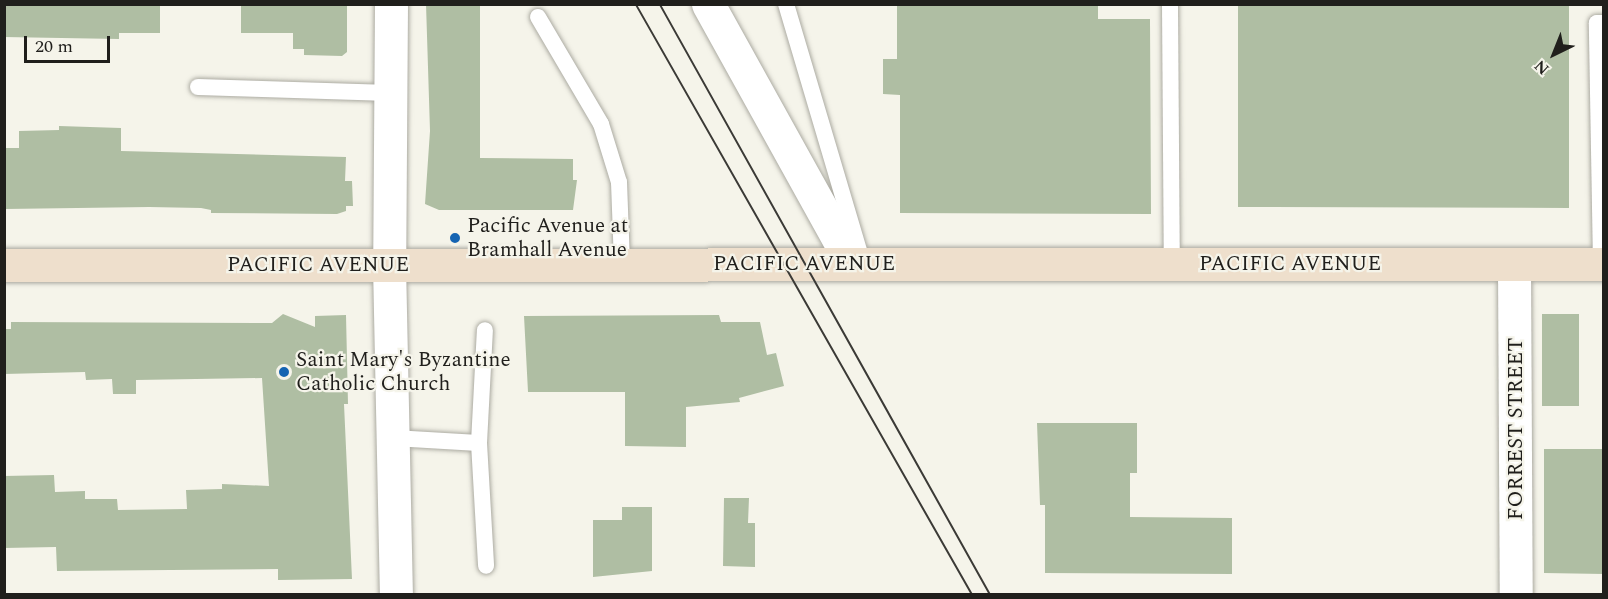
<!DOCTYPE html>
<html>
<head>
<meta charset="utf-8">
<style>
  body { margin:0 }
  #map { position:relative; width:1608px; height:599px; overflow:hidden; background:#f5f4ea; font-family:Spectral,serif }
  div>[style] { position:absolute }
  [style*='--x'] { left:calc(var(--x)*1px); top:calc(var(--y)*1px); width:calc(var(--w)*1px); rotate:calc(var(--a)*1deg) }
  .building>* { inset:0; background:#afbea3 }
  .roads { filter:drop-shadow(0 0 2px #acaba2) drop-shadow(0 0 2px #acaba2) }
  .lane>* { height:16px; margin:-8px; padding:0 8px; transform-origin:8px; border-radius:8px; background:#fff }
  .street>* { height:33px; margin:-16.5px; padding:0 16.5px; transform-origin:16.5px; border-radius:16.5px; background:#fff }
  .secondary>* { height:33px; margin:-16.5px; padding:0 16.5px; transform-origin:16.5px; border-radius:16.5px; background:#eedfcc }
  .tram>* { height:1.5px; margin:-0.75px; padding:0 0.75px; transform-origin:0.75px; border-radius:0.75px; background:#3b3a36 }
  .dots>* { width:16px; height:16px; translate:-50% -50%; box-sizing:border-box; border:3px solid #f5f4ea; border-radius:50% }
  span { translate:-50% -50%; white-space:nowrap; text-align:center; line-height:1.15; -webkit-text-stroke:4.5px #f5f4ea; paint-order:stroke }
  .poi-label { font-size:21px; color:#201f1c }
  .left { translate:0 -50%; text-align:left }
  .street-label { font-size:21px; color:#201f1c }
  .frame { position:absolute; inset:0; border:6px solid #201f1c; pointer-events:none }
  .north { position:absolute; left:1524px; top:24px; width:60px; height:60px; -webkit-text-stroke:4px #f5f4ea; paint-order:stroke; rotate:223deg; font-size:16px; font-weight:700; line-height:24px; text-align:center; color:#201f1c }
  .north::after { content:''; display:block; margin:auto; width:21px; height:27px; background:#201f1c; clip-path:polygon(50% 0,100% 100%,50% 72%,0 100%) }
  .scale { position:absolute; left:24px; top:36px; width:86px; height:27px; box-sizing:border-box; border:3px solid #201f1c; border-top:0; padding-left:8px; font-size:18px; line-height:21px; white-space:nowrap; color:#201f1c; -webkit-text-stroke:4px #f5f4ea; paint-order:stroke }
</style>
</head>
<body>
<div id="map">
  <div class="building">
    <i style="clip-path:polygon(4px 4px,160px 4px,160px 33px,119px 33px,119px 39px,4px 37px)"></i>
    <i style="clip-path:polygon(241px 4px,347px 4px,347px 52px,342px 56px,304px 55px,304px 49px,293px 49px,293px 33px,241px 33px)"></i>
    <i style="clip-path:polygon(426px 4px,480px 4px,480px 158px,573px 159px,573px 180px,577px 180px,573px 210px,439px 210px,425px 204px,430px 131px)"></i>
    <i style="clip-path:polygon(897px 4px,1098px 4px,1098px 19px,1150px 19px,1151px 214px,900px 213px,900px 95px,883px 94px,883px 59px,897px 59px)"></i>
    <i style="clip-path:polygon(1238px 4px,1569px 4px,1569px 208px,1238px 207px)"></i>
    <i style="clip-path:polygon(59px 126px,121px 128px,121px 151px,346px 157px,345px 181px,352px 181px,353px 206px,346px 206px,346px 211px,337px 214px,211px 213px,211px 210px,201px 208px,149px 207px,5px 209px,5px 148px,19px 148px,19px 131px,59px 130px)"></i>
    <i style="clip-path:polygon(283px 314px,315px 327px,315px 316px,346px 315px,348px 404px,344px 404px,352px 579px,278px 580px,278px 569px,57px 571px,56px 547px,4px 548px,4px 476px,54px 475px,55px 492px,85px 491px,85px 499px,117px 499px,118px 510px,187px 509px,186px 490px,222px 489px,222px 484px,269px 486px,262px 378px,136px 380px,136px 394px,113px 394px,112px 379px,86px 380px,85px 372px,4px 374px,4px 329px,11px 329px,11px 322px,272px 323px)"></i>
    <i style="clip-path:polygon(1542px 314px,1579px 314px,1579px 406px,1542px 406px)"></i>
    <i style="clip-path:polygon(719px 315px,721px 322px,760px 322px,767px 355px,776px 353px,784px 386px,739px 398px,740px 402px,686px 407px,686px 447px,625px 446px,625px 392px,528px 392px,524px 316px)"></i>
    <i style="clip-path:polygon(1037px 423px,1137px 423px,1137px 473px,1130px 473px,1130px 517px,1232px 518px,1232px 574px,1045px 573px,1045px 505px,1040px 505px)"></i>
    <i style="clip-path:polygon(1544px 449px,1604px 449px,1604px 574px,1544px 573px)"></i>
    <i style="clip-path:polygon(724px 498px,749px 498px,748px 523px,755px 523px,755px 567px,723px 566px)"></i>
    <i style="clip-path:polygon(622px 507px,652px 507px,652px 571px,593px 577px,593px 520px,622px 520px)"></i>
  </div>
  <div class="roads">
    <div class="lane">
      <i style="--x:786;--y:4;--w:264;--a:73.5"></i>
      <i style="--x:1170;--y:4;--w:260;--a:89.6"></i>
      <i style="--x:538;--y:17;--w:124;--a:59.5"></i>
      <i style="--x:601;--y:124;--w:61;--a:72.8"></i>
      <i style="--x:619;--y:182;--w:82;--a:87.9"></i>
      <i style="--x:198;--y:87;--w:192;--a:1.8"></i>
      <i style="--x:1601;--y:264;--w:241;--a:-91"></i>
      <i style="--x:1597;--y:23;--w:7;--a:0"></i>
      <i style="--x:393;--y:438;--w:86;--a:3.3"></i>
      <i style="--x:479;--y:443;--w:123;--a:86.7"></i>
      <i style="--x:479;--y:443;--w:113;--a:-87"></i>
    </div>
    <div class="street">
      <i style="--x:391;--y:4;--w:260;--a:90.4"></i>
      <i style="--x:389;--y:264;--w:330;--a:88.8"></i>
      <i style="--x:708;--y:4;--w:297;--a:61"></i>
      <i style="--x:1514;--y:264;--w:330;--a:89.7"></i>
    </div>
    <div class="secondary">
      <i style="--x:4;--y:265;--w:1600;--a:-0.04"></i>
    </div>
  </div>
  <div class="tram">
    <i style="--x:636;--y:4;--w:679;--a:60.34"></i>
    <i style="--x:660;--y:4;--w:676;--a:60.78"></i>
  </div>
  <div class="dots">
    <i style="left:455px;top:238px;background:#1564b2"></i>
    <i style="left:284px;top:372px;background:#1564b2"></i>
  </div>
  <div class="poi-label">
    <span class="left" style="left:467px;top:238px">Pacific Avenue at<br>Bramhall Avenue</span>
    <span class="left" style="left:296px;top:372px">Saint Mary's Byzantine<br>Catholic Church</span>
  </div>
  <div class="street-label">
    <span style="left:804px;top:264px">PACIFIC AVENUE</span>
    <span style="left:1290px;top:264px">PACIFIC AVENUE</span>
    <span style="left:318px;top:265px">PACIFIC AVENUE</span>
    <span style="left:1516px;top:429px;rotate:-90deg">FORREST STREET</span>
  </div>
  <div class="frame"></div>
  <div class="north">N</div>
  <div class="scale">20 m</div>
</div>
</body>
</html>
